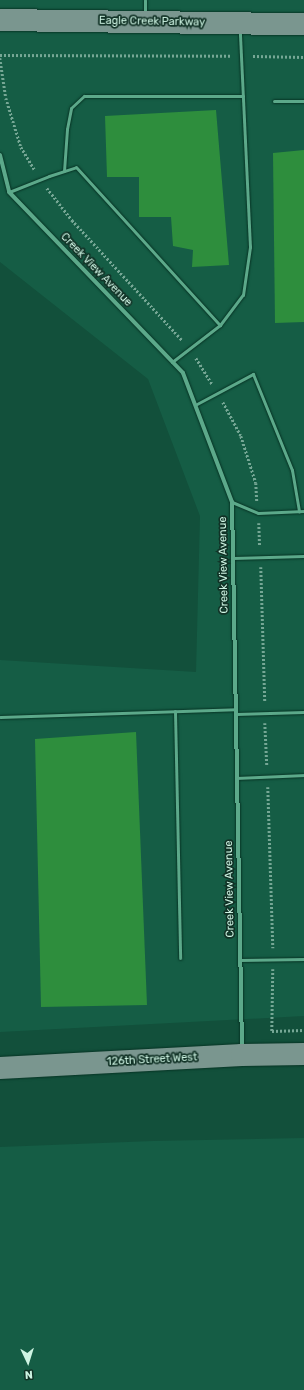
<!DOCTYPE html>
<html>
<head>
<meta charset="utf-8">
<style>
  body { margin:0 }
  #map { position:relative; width:304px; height:1390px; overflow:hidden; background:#12503b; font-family:Rubik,sans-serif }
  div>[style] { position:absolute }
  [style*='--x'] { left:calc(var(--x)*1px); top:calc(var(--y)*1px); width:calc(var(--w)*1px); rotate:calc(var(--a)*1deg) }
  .built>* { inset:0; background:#155d45 }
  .building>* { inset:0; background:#2e8e3d }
  .path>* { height:2.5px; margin-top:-1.25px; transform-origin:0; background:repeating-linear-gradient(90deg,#76a795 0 2px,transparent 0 4px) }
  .roads { filter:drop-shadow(0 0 1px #073324) drop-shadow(0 0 1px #073324) }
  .lane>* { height:3px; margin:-1.5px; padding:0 1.5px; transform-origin:1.5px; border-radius:1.5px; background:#5ca98a }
  .street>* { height:4px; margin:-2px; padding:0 2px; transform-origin:2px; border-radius:2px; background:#5ca98a }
  .secondary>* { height:22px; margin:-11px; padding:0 11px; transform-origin:11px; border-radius:11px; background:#7a968f }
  span { translate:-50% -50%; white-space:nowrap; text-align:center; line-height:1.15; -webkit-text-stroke:3.5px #113226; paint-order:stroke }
  .street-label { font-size:11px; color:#cef4e3 }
  .north { position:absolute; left:8px; top:1342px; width:40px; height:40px; -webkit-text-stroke:3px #113226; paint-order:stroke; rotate:176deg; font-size:11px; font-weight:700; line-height:16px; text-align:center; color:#cef4e3 }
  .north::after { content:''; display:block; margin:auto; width:14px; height:18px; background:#cef4e3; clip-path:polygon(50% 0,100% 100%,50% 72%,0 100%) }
</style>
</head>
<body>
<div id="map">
  <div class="built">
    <i style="clip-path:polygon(0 0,304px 0,304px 1016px,0 1032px,0 660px,196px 672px,200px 516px,148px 379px,0 262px)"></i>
    <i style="clip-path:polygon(304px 1138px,304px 1390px,0 1390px,0 1147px,153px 1141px)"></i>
  </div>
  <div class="building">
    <i style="clip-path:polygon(216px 110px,229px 265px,192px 267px,193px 250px,173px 246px,171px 217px,139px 217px,139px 177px,107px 177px,105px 116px)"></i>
    <i style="clip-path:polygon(304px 150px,304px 322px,275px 323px,273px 153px)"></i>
    <i style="clip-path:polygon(136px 732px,147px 1005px,41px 1007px,35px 739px)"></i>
  </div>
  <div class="path">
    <i style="--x:0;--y:55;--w:232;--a:0.2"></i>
    <i style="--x:253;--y:56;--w:51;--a:1.1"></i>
    <i style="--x:0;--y:58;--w:40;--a:81.5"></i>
    <i style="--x:6;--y:98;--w:51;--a:73"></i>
    <i style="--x:21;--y:147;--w:26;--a:59"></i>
    <i style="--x:47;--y:188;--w:41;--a:52"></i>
    <i style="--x:72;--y:220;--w:163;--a:47.5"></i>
    <i style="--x:196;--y:358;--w:31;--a:58"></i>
    <i style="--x:223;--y:402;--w:38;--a:62"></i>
    <i style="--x:241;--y:436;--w:49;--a:72.3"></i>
    <i style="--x:256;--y:483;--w:18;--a:87"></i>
    <i style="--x:259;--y:523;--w:23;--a:88"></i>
    <i style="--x:261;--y:567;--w:135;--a:88.3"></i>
    <i style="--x:265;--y:723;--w:43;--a:87.3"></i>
    <i style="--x:268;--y:787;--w:161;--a:88.2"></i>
    <i style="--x:273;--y:969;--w:62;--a:90.9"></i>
    <i style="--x:272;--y:1031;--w:32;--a:-2"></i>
  </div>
  <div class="roads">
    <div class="lane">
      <i style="--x:145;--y:0;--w:14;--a:90"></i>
      <i style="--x:274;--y:101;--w:30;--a:0"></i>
      <i style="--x:64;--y:171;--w:42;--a:-85.9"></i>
      <i style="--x:67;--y:129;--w:21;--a:-79"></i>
      <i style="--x:71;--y:108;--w:18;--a:-43"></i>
      <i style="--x:84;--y:96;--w:159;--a:0"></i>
      <i style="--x:9;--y:192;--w:43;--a:-21.8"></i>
      <i style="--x:49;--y:176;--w:28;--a:-18"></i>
      <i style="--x:76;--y:167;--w:214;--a:47.7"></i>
      <i style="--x:172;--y:362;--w:61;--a:-37.6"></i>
      <i style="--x:220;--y:325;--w:38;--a:-53"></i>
      <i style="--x:243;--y:295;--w:49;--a:-81.7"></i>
      <i style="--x:250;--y:247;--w:216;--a:-92.7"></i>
      <i style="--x:195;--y:405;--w:66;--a:-28.1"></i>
      <i style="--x:253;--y:374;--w:104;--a:67.9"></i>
      <i style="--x:292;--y:470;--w:42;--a:80.3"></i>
      <i style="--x:232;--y:502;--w:28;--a:23"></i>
      <i style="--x:258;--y:513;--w:46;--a:-2.5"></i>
      <i style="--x:233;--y:558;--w:71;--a:-1.6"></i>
      <i style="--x:175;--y:711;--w:247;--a:88.8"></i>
      <i style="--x:236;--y:714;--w:68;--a:-1.7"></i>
      <i style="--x:0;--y:717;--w:236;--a:-1.9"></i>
      <i style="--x:237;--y:778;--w:67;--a:-2.6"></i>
      <i style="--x:241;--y:960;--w:63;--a:-0.9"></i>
    </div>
    <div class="street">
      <i style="--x:0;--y:155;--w:38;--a:76"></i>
      <i style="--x:9;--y:192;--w:251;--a:46.1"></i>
      <i style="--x:183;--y:373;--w:138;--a:69.2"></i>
      <i style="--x:232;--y:502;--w:547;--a:88.95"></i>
    </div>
    <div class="secondary">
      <i style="--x:0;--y:20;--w:304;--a:0.8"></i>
      <i style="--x:0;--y:1068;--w:242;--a:-3.1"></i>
      <i style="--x:242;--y:1055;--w:62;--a:-0.9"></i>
    </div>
  </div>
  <div class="street-label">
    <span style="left:152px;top:22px;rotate:1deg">Eagle Creek Parkway</span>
    <span style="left:96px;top:270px;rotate:46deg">Creek View Avenue</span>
    <span style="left:224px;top:565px;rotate:-91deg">Creek View Avenue</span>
    <span style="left:230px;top:889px;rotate:-91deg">Creek View Avenue</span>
    <span style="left:152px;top:1060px;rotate:-3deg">126th Street West</span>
  </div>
  <div class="north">N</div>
</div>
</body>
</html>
